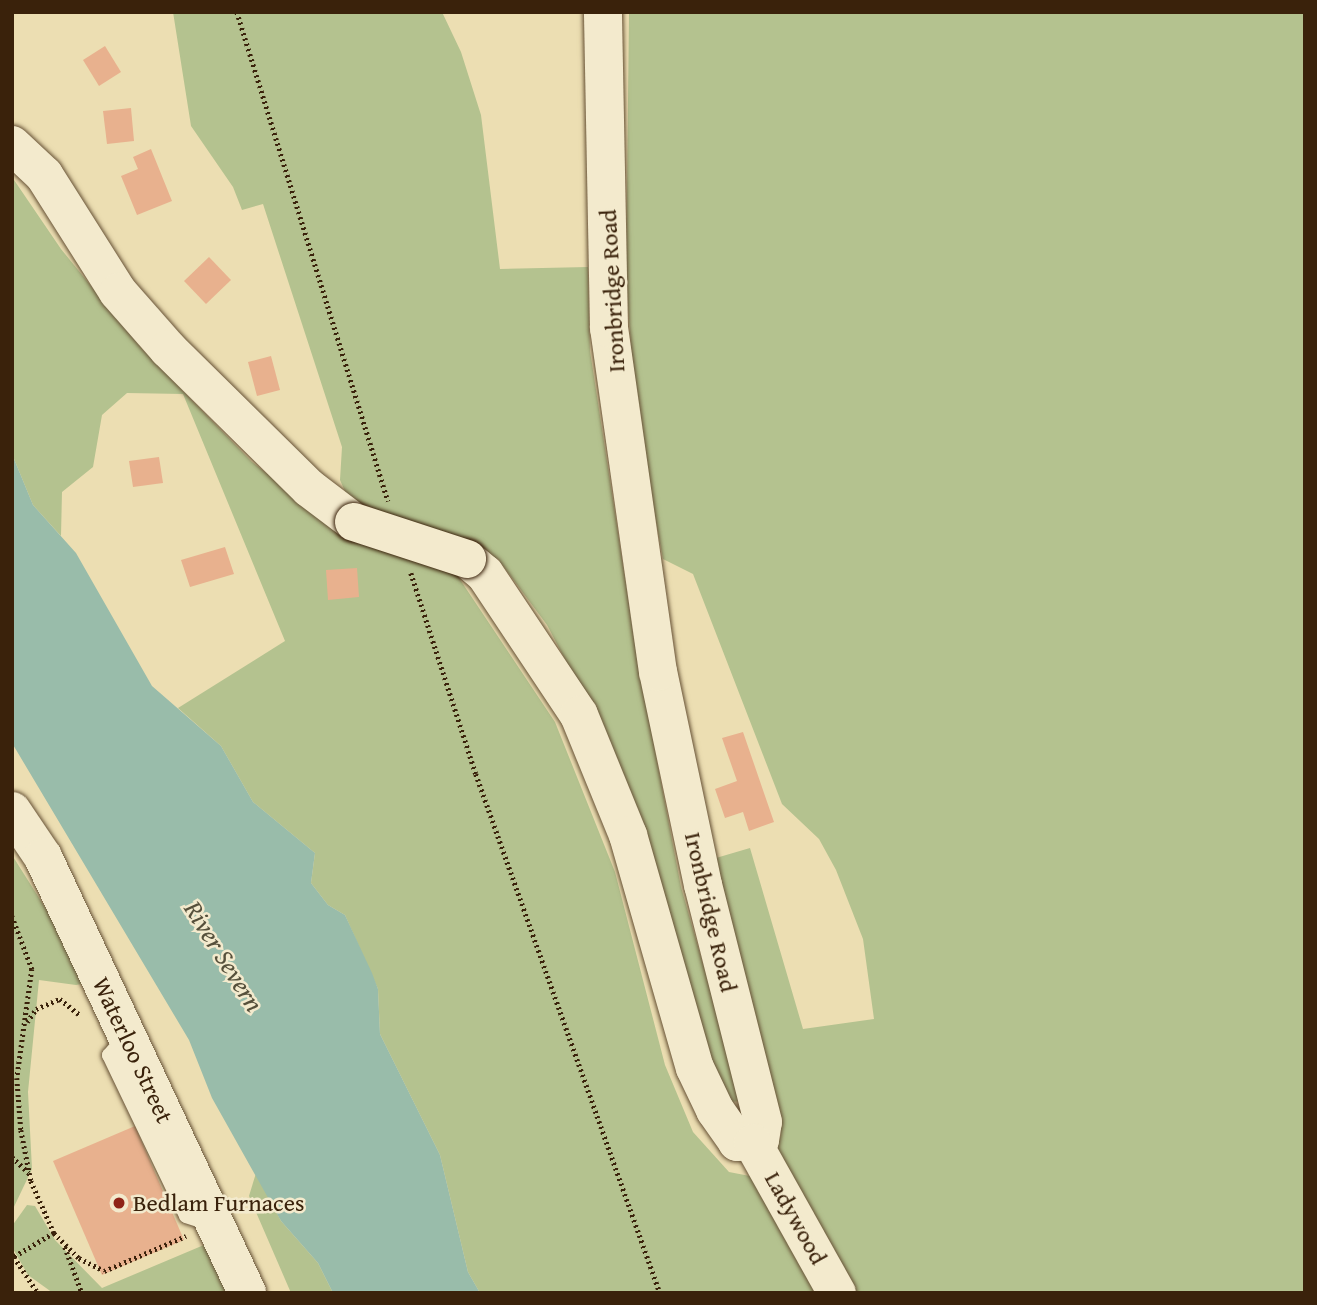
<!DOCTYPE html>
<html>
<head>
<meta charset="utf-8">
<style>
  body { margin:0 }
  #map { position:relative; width:1317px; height:1305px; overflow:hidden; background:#ecdeb2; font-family:"Gentium Book Plus",serif }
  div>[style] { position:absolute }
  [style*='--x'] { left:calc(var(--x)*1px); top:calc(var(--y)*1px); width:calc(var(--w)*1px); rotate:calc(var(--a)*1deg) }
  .green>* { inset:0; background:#b4c28f }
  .water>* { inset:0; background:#99bcaa }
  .building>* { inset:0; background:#e8b18e }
  .path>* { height:4.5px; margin-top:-2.25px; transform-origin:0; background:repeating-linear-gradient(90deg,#3a220b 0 2px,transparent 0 5.5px) }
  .roads { filter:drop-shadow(0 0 2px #665135) drop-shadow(0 0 2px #665135) }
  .lane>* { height:14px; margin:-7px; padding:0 7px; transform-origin:7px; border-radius:7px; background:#f3eacd }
  .secondary>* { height:38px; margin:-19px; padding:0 19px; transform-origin:19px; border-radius:19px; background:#f3eacd }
  .bridges { filter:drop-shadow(0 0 2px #3a220b) drop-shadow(0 0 2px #3a220b) }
  .secondary-bridge>* { height:38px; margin:-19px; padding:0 19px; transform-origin:19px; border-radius:19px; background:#f3eacd }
  .dots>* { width:19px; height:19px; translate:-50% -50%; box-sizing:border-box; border:4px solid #f3eacd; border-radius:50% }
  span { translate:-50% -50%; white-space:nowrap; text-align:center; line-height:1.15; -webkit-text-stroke:5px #f3eacd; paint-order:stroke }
  .street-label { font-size:24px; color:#3a220b }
  .poi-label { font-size:24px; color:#3a220b }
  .left { translate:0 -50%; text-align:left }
  .water-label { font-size:26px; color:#56503b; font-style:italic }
  .frame { position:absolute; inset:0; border:14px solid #3a220b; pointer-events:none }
</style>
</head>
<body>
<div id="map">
  <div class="green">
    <i style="clip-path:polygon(173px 12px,442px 12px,461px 52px,481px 115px,500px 269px,588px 267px,590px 351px,637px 656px,681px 887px,742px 1101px,728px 1102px,711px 1064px,597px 720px,547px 625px,498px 559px,348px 498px,340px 480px,342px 447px,263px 204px,242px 210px,233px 187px,191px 126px)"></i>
    <i style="clip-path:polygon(629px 12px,1305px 12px,1305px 1293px,480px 1293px,468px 1272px,440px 1155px,380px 1034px,378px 989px,345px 915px,328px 905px,311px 883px,315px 853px,253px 802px,221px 746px,178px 708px,285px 641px,183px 394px,127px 393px,102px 415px,93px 467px,62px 492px,61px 536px,33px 505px,12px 454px,12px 177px,61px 249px,143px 350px,252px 462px,357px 543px,455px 572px,555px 722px,615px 872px,665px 1065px,693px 1132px,729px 1172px,755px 1177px,769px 1169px,781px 1135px,716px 858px,750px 848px,803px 1029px,874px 1019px,863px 939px,836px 870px,819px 839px,782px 804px,693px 574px,663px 559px,636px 415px,626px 277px)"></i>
    <i style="clip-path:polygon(12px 855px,92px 982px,76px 985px,39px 980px,28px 1092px,32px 1169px,12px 1211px)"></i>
    <i style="clip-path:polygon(256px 1173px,281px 1221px,318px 1263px,333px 1293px,291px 1293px,249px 1196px)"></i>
    <i style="clip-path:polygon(27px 1205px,35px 1206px,55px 1240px,102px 1288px,211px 1242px,236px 1293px,53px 1293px,28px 1275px,12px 1247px,12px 1226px)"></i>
  </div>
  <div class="water">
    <i style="clip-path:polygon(12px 454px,33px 505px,76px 553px,152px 686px,221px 746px,253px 802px,315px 853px,311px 883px,328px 905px,345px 915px,372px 973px,378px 989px,380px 1034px,440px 1155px,468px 1272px,480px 1293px,333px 1293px,318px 1263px,281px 1221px,212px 1098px,189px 1040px,12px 743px)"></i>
  </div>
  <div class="building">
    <i style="clip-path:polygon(105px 46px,121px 72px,99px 86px,83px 60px)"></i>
    <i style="clip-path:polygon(131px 108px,134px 141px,107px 144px,103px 111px)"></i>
    <i style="clip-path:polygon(151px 149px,172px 201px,137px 215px,121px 176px,138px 169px,133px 157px)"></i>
    <i style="clip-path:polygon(209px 257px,231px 280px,206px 304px,184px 281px)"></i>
    <i style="clip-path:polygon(271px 356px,280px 390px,257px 396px,248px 362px)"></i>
    <i style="clip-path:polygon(159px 457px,163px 483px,133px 487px,129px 461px)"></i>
    <i style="clip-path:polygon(225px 547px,234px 574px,190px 587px,181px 560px)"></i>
    <i style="clip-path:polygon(357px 568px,359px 597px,328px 600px,326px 570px)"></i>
    <i style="clip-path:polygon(743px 732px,774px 822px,749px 831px,743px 812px,725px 818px,715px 789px,737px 781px,722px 738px)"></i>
    <i style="clip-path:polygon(135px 1126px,184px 1240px,102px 1275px,53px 1161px)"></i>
  </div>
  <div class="path">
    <i style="--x:237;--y:12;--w:512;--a:72.84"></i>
    <i style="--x:411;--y:573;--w:211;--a:72.1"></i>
    <i style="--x:476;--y:774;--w:551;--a:70.48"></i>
    <i style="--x:12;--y:916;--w:57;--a:69.3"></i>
    <i style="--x:32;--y:969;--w:110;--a:97.8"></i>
    <i style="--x:17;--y:1078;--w:52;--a:85.6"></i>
    <i style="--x:21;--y:1130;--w:52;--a:78.9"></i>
    <i style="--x:31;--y:1181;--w:57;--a:66.1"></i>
    <i style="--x:54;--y:1233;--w:47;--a:149"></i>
    <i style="--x:14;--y:1257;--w:43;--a:56.3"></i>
    <i style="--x:27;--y:1022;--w:16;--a:-55"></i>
    <i style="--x:36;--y:1009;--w:26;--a:-23"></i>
    <i style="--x:60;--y:999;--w:26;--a:39"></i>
    <i style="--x:12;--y:1157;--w:23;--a:43"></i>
    <i style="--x:54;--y:1233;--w:35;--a:45"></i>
    <i style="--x:79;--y:1258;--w:28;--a:27"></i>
    <i style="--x:104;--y:1271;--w:89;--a:-23.1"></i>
    <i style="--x:65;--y:1247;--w:49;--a:69.7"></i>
  </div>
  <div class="roads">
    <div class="lane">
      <i style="--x:124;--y:1038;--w:23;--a:131"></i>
      <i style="--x:109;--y:1055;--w:178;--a:64.4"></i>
      <i style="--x:186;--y:1216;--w:23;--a:18"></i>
    </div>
    <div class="secondary">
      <i style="--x:12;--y:145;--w:44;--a:43.2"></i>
      <i style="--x:44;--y:175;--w:138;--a:57.7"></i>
      <i style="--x:118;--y:292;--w:76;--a:48.7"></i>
      <i style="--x:168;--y:349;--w:198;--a:44.6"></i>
      <i style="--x:309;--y:488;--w:56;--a:37.1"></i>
      <i style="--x:467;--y:559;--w:23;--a:40"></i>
      <i style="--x:485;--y:574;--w:169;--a:56.3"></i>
      <i style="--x:579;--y:715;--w:130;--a:67.8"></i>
      <i style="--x:628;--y:835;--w:242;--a:74"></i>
      <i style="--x:695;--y:1068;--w:47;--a:64.5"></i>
      <i style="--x:715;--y:1110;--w:39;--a:55"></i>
      <i style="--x:737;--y:1142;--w:23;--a:-5"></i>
      <i style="--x:760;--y:1140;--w:18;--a:-81"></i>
      <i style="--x:763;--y:1122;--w:244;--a:-104.2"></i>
      <i style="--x:703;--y:885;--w:218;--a:-101.9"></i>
      <i style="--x:658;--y:672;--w:347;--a:-98.1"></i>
      <i style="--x:609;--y:328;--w:316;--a:-91.1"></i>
      <i style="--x:12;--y:811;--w:55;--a:56"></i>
      <i style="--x:43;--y:857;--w:481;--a:64.9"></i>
      <i style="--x:753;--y:1143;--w:172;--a:60.8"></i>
    </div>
  </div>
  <div class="bridges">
    <div class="secondary-bridge">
      <i style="--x:354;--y:522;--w:119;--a:18.1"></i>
    </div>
  </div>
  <div class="dots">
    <i style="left:119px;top:1203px;background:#8f2418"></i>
  </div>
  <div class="street-label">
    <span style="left:612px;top:291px;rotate:-93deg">Ironbridge Road</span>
    <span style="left:711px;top:912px;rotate:77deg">Ironbridge Road</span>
    <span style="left:133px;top:1050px;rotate:65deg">Waterloo Street</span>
    <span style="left:796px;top:1218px;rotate:61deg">Ladywood</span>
  </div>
  <div class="poi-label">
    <span class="left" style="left:133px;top:1203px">Bedlam Furnaces</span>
  </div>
  <div class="water-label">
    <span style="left:224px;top:956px;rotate:58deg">River Severn</span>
  </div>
  <div class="frame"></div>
</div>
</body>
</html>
